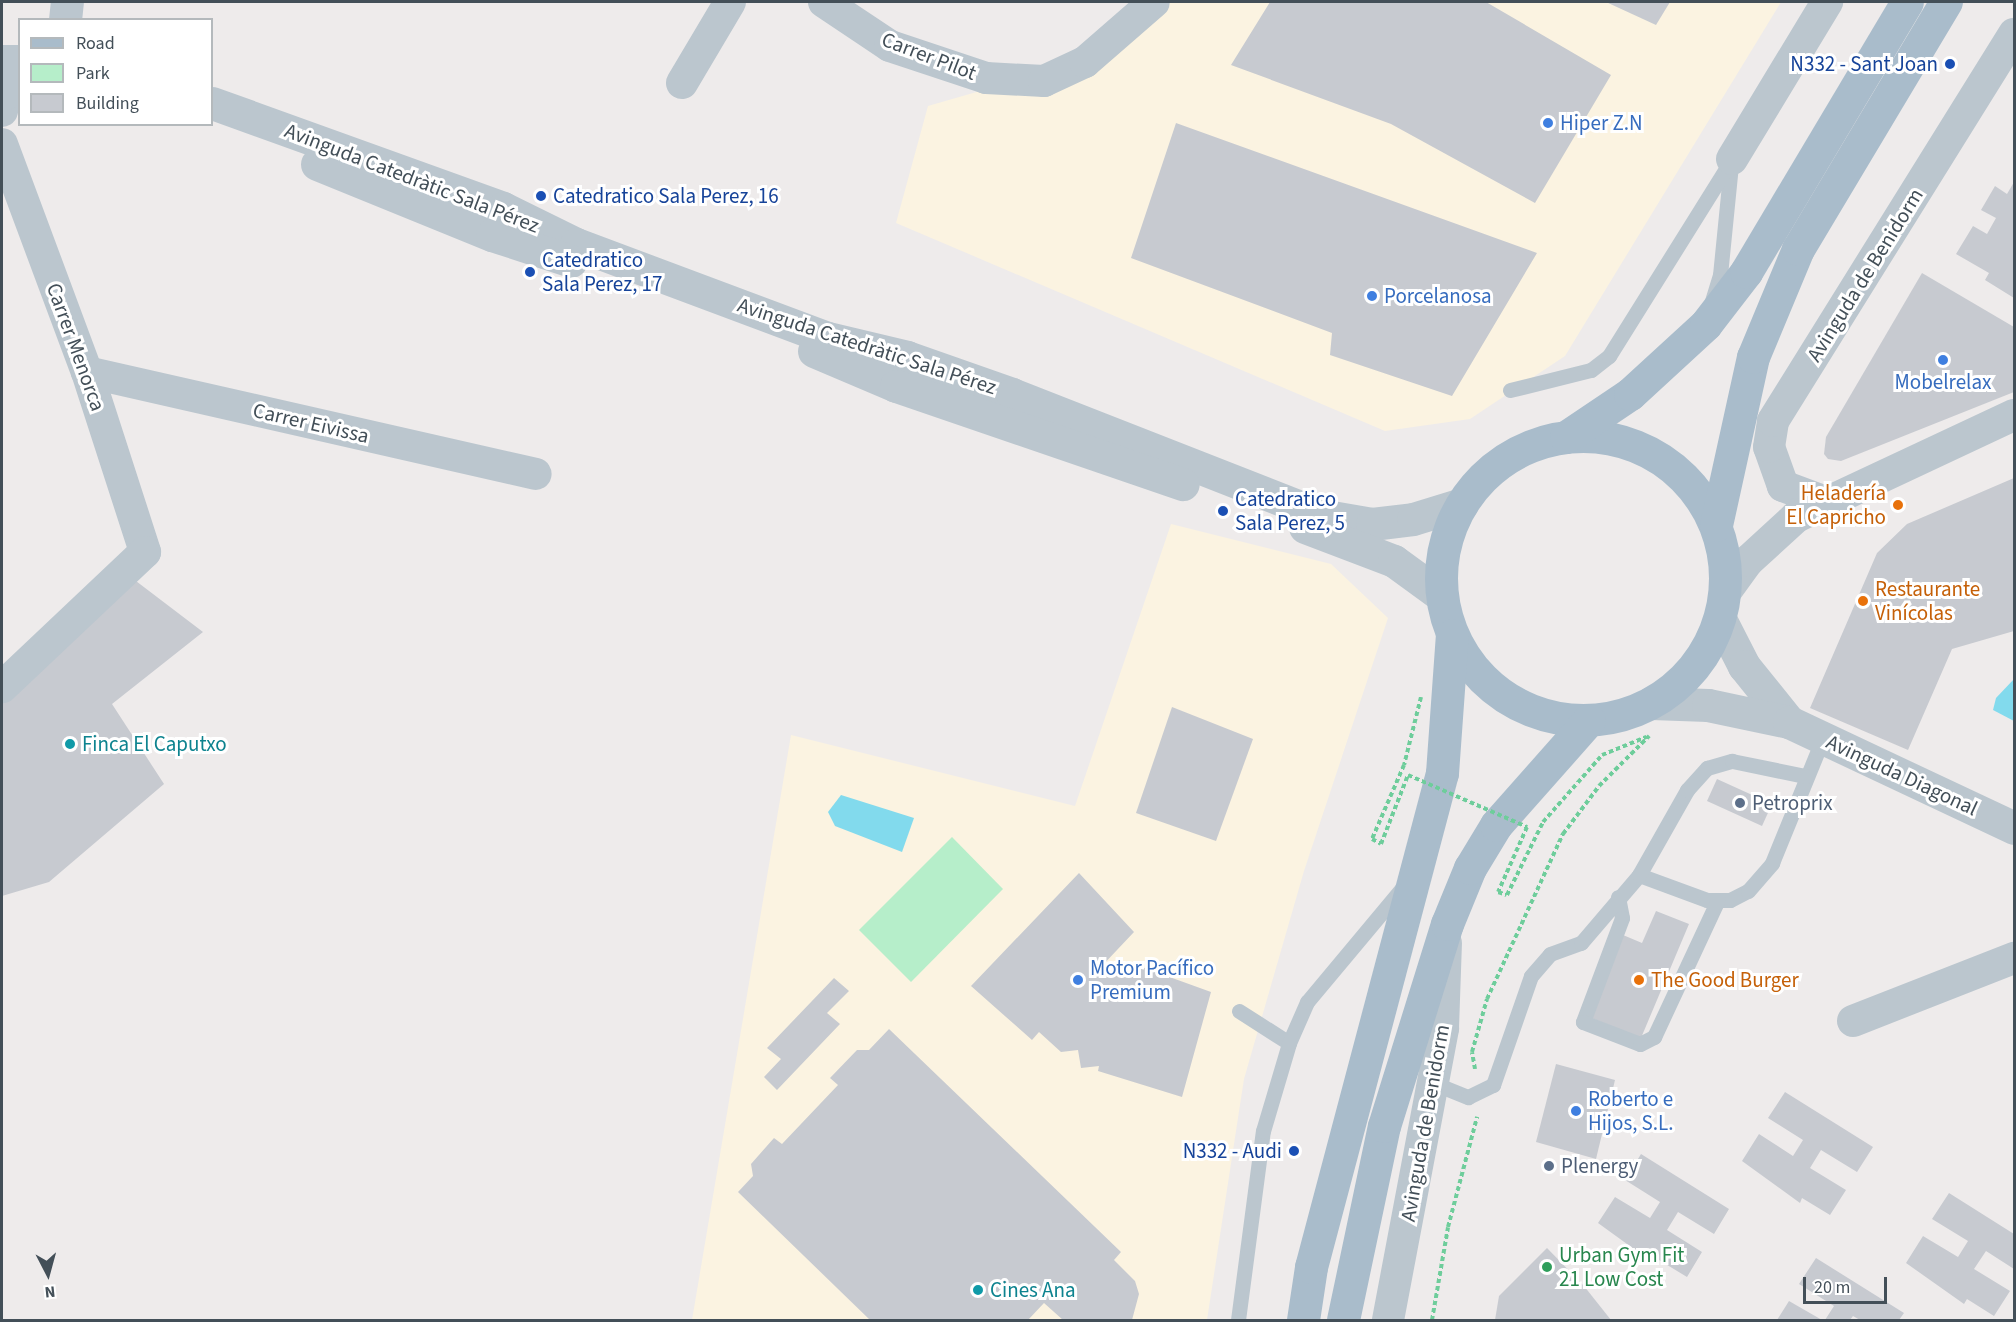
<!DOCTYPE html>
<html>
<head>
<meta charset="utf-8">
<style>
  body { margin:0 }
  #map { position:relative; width:2016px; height:1322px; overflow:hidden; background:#eeebeb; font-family:"Source Sans 3",sans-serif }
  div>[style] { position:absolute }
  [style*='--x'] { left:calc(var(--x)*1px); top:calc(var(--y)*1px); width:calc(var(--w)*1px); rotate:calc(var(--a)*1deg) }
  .commercial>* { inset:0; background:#fbf3e1 }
  .green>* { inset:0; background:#b6eeca }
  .water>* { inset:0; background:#82daed }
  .building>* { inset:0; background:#c7cad0 }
  .path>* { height:4px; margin-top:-2px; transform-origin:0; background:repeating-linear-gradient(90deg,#6ecd9b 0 4.5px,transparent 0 7.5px) }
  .service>* { height:15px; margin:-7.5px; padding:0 7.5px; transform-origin:7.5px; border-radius:7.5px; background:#bbc6ce }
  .minor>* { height:32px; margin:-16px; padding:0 16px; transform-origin:16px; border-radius:16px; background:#bbc6ce }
  .tertiary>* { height:33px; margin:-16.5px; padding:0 16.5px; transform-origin:16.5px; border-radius:16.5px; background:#bbc6ce }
  .primary>* { height:33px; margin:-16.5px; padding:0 16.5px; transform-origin:16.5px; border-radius:16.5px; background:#a9bccb }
  .primary>.ring { margin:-16.5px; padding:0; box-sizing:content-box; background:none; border:33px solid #a9bccb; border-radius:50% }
  .path-bridge>* { height:4px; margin-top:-2px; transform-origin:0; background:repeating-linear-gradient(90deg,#6ecd9b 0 4.5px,transparent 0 7.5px) }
  .dots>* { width:16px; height:16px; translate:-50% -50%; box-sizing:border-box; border:3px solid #fff; border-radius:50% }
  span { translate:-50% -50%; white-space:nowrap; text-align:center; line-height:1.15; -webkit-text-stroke:6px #fff; paint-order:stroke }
  .street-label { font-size:21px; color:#434f58 }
  .transit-label { font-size:21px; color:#164399 }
  .right { translate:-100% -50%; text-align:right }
  .left { translate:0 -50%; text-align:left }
  .shop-label { font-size:21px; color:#366cbe }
  .food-label { font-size:21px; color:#c56008 }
  .culture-label { font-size:21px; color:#0d838f }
  .service-label { font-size:21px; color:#4e5e75 }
  .leisure-label { font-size:21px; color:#27864d }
  .frame { position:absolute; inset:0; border:3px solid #434f58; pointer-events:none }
  .legend { position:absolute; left:18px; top:18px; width:195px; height:108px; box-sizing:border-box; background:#fff; border:2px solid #b4b9bc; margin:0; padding:8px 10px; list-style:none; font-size:18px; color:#434f58 }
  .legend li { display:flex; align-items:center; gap:12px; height:30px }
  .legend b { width:30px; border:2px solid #b4b9bc }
  .north { position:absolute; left:18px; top:1244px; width:60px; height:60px; -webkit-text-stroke:4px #fff; paint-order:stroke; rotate:174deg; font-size:16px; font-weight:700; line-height:24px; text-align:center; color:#434f58 }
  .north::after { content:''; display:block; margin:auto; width:21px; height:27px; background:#434f58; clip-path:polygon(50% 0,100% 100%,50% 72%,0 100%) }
  .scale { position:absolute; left:1803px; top:1277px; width:84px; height:27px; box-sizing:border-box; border:3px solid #434f58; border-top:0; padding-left:8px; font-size:18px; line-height:21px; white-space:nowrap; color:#434f58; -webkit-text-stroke:4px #fff; paint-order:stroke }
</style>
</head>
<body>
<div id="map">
  <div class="commercial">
    <i style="clip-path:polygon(1142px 2px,1781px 2px,1565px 356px,1470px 419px,1385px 431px,896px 223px,928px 106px,1101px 56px)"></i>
    <i style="clip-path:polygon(1171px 524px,1331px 564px,1388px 618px,1304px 871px,1244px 1079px,1207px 1320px,692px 1320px,791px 735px,1075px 806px)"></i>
  </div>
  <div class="green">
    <i style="clip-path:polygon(952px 837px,1003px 889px,911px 982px,859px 930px)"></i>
  </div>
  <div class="water">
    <i style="clip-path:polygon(2014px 679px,2014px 721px,1993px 710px,1996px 698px)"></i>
    <i style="clip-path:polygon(841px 795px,914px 818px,902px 852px,835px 826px,828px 812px)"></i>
  </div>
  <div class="building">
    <i style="clip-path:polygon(1270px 2px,1486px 2px,1611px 75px,1535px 203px,1391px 124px,1231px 65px)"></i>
    <i style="clip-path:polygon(1606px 2px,1670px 2px,1656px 25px)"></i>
    <i style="clip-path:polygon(1176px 123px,1537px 253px,1452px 396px,1330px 355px,1332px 333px,1131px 258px)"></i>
    <i style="clip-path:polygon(2014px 182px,2014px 298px,1985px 280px,1989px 273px,1956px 254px,1973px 226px,1987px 234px,1996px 218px,1981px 210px,1995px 186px,2007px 194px)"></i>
    <i style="clip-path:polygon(1922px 273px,2014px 327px,2014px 392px,1841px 461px,1828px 459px,1824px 454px,1826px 437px)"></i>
    <i style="clip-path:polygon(2014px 478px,2014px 631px,1952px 649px,1908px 750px,1810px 708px,1877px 553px,1907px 524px)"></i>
    <i style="clip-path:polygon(132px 578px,203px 632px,112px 704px,164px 784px,49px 882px,2px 896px,2px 704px)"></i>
    <i style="clip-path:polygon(1172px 707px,1253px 739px,1216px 841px,1136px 813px)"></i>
    <i style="clip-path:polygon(1717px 779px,1772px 804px,1762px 826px,1707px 801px)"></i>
    <i style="clip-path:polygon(1079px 873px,1134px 932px,1100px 968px,1125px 975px,1128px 962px,1211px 992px,1182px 1097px,1098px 1071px,1099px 1066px,1081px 1068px,1078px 1050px,1061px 1052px,1039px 1032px,1032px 1040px,971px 986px)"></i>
    <i style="clip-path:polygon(1656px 911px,1689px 924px,1641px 1038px,1589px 1017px,1623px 935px,1642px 943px)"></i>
    <i style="clip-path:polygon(834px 978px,849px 991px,827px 1013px,840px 1024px,777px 1090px,764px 1077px,781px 1059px,767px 1048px)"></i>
    <i style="clip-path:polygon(889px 1029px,1121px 1252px,1114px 1260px,1135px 1281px,1139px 1294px,1132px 1320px,1063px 1320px,1044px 1303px,1028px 1320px,870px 1320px,738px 1192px,753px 1176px,751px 1164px,774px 1138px,782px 1144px,838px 1085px,830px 1078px,857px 1050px,869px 1050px)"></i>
    <i style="clip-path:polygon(1556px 1064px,1615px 1080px,1596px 1159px,1536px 1142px)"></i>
    <i style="clip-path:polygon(1785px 1092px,1873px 1147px,1857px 1172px,1821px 1150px,1810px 1168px,1846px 1190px,1830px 1215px,1802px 1198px,1800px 1203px,1742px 1161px,1759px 1134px,1793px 1156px,1803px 1140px,1768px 1118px)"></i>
    <i style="clip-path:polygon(1641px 1154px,1729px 1209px,1714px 1234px,1678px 1212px,1667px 1230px,1702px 1252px,1687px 1277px,1659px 1260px,1656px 1265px,1598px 1223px,1615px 1197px,1650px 1218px,1660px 1202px,1625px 1180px)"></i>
    <i style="clip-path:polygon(1949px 1193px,2014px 1234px,2014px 1269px,1986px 1251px,1974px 1269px,2010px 1291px,1994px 1316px,1967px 1299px,1964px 1304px,1906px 1263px,1923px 1236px,1958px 1257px,1968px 1241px,1932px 1219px)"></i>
    <i style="clip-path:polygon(1547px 1248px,1584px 1286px,1611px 1320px,1495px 1320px,1499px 1296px)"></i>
    <i style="clip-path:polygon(1816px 1258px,1904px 1313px,1899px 1320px,1860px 1320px,1853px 1316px,1850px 1320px,1825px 1320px,1834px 1306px,1799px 1284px)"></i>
    <i style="clip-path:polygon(1789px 1301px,1822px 1320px,1777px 1320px)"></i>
  </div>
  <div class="path">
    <i style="--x:1602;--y:755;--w:48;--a:-22.2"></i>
    <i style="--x:1475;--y:1069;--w:17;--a:-100"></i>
    <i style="--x:1472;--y:1052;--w:55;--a:-74.2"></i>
    <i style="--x:1487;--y:999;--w:182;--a:-65.3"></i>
    <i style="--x:1563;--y:834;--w:60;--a:-53.1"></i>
    <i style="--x:1599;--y:786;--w:71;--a:-45"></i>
    <i style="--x:1432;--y:1320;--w:94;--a:-80.2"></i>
    <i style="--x:1448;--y:1227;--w:114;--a:-75.2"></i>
  </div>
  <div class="service">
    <i style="--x:1712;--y:301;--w:27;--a:-73"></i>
    <i style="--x:1720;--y:275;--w:111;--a:-84.3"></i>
    <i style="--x:1510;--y:390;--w:83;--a:-13.9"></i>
    <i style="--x:1591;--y:370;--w:23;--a:-38"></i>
    <i style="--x:1609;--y:356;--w:232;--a:-58"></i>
    <i style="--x:1639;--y:875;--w:72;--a:20.2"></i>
    <i style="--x:1707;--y:900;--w:23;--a:0"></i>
    <i style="--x:1730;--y:900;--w:20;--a:-27"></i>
    <i style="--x:1748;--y:891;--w:37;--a:-49"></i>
    <i style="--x:1772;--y:863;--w:135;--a:-67.8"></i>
    <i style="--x:1618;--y:897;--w:21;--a:79"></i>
    <i style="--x:1622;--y:918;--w:111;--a:110.6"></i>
    <i style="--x:1583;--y:1022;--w:61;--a:21.1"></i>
    <i style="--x:1640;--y:1044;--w:16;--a:-27"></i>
    <i style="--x:1654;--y:1037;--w:151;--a:-65"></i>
    <i style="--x:1239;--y:1011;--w:59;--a:32.6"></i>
    <i style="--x:1433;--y:1083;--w:38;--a:22"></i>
    <i style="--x:1468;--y:1097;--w:28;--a:-26"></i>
    <i style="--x:1493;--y:1085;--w:115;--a:-70.8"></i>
    <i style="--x:1531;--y:976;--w:29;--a:-49"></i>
    <i style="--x:1550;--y:954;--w:33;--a:-20"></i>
    <i style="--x:1581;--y:943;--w:89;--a:-49.5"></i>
    <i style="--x:1639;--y:875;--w:98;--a:-60.5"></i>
    <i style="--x:1687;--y:790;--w:30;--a:-48"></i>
    <i style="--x:1707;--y:768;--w:26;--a:-16"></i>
    <i style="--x:1732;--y:761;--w:75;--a:11.6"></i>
    <i style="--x:1238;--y:1320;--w:191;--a:-82.5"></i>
    <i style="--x:1263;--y:1131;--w:92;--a:-73.5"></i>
    <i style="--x:1289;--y:1043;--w:45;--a:-66.3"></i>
    <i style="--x:1307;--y:1002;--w:150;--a:-50.1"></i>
  </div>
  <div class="minor">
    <i style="--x:824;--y:2;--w:79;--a:33.7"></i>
    <i style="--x:890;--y:46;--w:101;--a:18.4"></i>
    <i style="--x:986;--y:78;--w:58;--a:3"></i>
    <i style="--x:1044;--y:81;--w:45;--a:-24.9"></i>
    <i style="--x:1085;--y:62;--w:91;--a:-41"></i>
    <i style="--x:682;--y:83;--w:94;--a:-59.3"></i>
    <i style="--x:2;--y:111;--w:17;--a:-77"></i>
    <i style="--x:6;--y:94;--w:24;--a:-54"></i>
    <i style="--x:2;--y:144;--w:243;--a:69.6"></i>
    <i style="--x:87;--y:372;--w:189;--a:72.1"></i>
    <i style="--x:145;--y:552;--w:197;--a:136.6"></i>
    <i style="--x:1732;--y:159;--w:184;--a:-58.8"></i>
    <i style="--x:87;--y:372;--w:460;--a:12.8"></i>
    <i style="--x:1823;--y:501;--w:43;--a:-159.4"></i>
    <i style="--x:1783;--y:486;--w:41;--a:-109.7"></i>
    <i style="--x:1769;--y:447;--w:26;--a:-81"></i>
    <i style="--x:1773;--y:421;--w:456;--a:-58.1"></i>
    <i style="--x:1726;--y:591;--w:37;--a:-54"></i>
    <i style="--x:1748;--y:561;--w:65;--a:-42.5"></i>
    <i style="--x:1796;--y:517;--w:241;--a:-25.1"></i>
    <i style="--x:1853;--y:1021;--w:173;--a:-21.4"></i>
    <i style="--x:1388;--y:1320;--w:297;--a:-79.3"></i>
    <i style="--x:1443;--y:1028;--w:85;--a:-88"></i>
  </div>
  <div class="tertiary">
    <i style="--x:65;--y:20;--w:18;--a:-84"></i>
    <i style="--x:2;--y:61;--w:18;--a:0"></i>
    <i style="--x:212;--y:103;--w:309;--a:19.8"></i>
    <i style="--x:503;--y:208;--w:81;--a:26.3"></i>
    <i style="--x:576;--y:244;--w:269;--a:20.5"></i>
    <i style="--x:828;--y:338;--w:81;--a:13.5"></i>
    <i style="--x:907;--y:357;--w:111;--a:19.4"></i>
    <i style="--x:1012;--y:394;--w:331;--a:21.4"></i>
    <i style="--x:1320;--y:515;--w:53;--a:9.8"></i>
    <i style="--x:1372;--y:524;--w:41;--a:-7"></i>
    <i style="--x:1413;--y:519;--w:51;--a:-17"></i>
    <i style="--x:317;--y:164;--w:189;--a:22.1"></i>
    <i style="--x:492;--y:235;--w:83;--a:18.2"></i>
    <i style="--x:814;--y:351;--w:89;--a:23.1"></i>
    <i style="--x:896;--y:386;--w:303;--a:18.9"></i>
    <i style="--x:1305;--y:527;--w:95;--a:20.9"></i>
    <i style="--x:1394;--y:561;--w:59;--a:36.1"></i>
    <i style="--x:1720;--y:619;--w:53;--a:62.9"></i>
    <i style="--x:1744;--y:666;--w:72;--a:51.2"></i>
    <i style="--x:1651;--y:703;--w:57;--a:2"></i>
    <i style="--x:1708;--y:705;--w:83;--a:11.9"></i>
    <i style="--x:1789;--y:722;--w:249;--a:25.2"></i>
  </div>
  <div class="primary">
    <i class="ring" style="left:1441px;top:436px;width:251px;height:251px"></i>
    <i style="--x:1566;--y:437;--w:77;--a:-33.9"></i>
    <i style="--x:1630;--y:394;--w:103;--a:-42.6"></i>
    <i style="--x:1706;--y:324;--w:66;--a:-52.4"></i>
    <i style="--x:1746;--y:272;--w:314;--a:-59.2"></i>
    <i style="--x:1716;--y:525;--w:172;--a:-77.6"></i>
    <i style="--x:1753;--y:357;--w:117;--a:-67.4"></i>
    <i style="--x:1798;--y:249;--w:288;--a:-59.1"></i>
    <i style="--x:1303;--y:1320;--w:54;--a:-81.4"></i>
    <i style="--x:1311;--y:1267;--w:511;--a:-75.15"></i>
    <i style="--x:1442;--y:773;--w:138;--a:-85.9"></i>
    <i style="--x:1343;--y:1320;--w:198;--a:-78.1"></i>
    <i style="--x:1384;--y:1126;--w:212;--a:-72.7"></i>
    <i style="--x:1447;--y:924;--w:61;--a:-67.7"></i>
    <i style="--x:1470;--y:868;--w:50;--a:-58.8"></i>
    <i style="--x:1496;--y:825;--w:140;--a:-48.5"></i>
  </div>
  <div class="path-bridge">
    <i style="--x:1421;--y:697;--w:70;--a:104"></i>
    <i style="--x:1404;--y:765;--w:81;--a:113.4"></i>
    <i style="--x:1372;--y:839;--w:10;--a:29"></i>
    <i style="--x:1381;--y:844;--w:74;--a:-68.6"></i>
    <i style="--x:1408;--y:775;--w:130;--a:23.6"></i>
    <i style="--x:1527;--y:827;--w:71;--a:114"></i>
    <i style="--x:1498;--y:892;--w:9;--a:18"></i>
    <i style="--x:1507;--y:895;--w:81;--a:-63.7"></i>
    <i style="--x:1543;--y:822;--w:89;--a:-48.6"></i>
  </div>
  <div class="dots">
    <i style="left:1950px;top:64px;background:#1a4fb4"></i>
    <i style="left:1548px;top:123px;background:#3f7fe0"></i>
    <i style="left:541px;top:196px;background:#1a4fb4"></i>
    <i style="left:530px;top:272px;background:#1a4fb4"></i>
    <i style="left:1372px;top:296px;background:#3f7fe0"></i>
    <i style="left:1943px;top:360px;background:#3f7fe0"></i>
    <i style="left:1898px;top:505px;background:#e8710a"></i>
    <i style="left:1223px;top:511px;background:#1a4fb4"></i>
    <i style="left:1863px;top:601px;background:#e8710a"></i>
    <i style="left:70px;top:744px;background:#0f9aa8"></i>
    <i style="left:1740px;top:803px;background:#5c6f8a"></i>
    <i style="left:1078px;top:980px;background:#3f7fe0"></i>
    <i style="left:1639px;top:980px;background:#e8710a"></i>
    <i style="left:1576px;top:1111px;background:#3f7fe0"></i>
    <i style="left:1294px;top:1151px;background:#1a4fb4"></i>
    <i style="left:1549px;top:1166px;background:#5c6f8a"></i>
    <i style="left:1547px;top:1267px;background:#2e9e5b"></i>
    <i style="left:978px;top:1290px;background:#0f9aa8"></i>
  </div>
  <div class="street-label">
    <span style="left:929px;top:56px;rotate:21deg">Carrer Pilot</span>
    <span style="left:412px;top:178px;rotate:21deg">Avinguda Catedràtic Sala Pérez</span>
    <span style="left:1865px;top:275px;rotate:-58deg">Avinguda de Benidorm</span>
    <span style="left:867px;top:346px;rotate:18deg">Avinguda Catedràtic Sala Pérez</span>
    <span style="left:76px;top:347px;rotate:70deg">Carrer Menorca</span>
    <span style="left:311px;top:423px;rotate:13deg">Carrer Eivissa</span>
    <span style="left:1902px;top:775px;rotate:25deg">Avinguda Diagonal</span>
    <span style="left:1425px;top:1123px;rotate:-80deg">Avinguda de Benidorm</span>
  </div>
  <div class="transit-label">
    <span class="right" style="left:1938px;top:64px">N332 - Sant Joan</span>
    <span class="left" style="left:553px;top:196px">Catedratico Sala Perez, 16</span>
    <span class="left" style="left:542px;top:272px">Catedratico<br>Sala Perez, 17</span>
    <span class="left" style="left:1235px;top:511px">Catedratico<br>Sala Perez, 5</span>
    <span class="right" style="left:1282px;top:1151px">N332 - Audi</span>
  </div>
  <div class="shop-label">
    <span class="left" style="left:1560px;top:123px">Hiper Z.N</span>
    <span class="left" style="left:1384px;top:296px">Porcelanosa</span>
    <span style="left:1943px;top:382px">Mobelrelax</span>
    <span class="left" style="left:1090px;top:980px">Motor Pacífico<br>Premium</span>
    <span class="left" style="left:1588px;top:1111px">Roberto e<br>Hijos, S.L.</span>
  </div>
  <div class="food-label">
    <span class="right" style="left:1886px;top:505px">Heladería<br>El Capricho</span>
    <span class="left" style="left:1875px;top:601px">Restaurante<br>Vinícolas</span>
    <span class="left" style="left:1651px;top:980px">The Good Burger</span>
  </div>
  <div class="culture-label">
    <span class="left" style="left:82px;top:744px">Finca El Caputxo</span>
    <span class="left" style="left:990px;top:1290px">Cines Ana</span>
  </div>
  <div class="service-label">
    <span class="left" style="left:1752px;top:803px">Petroprix</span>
    <span class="left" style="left:1561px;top:1166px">Plenergy</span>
  </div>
  <div class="leisure-label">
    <span class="left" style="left:1559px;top:1267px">Urban Gym Fit<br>21 Low Cost</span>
  </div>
  <div class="frame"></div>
  <ul class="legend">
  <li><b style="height:8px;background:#a9bccb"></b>Road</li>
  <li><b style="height:16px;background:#b6eeca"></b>Park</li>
  <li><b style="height:16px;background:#c7cad0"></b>Building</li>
  </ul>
  <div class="north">N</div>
  <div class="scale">20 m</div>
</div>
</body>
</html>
